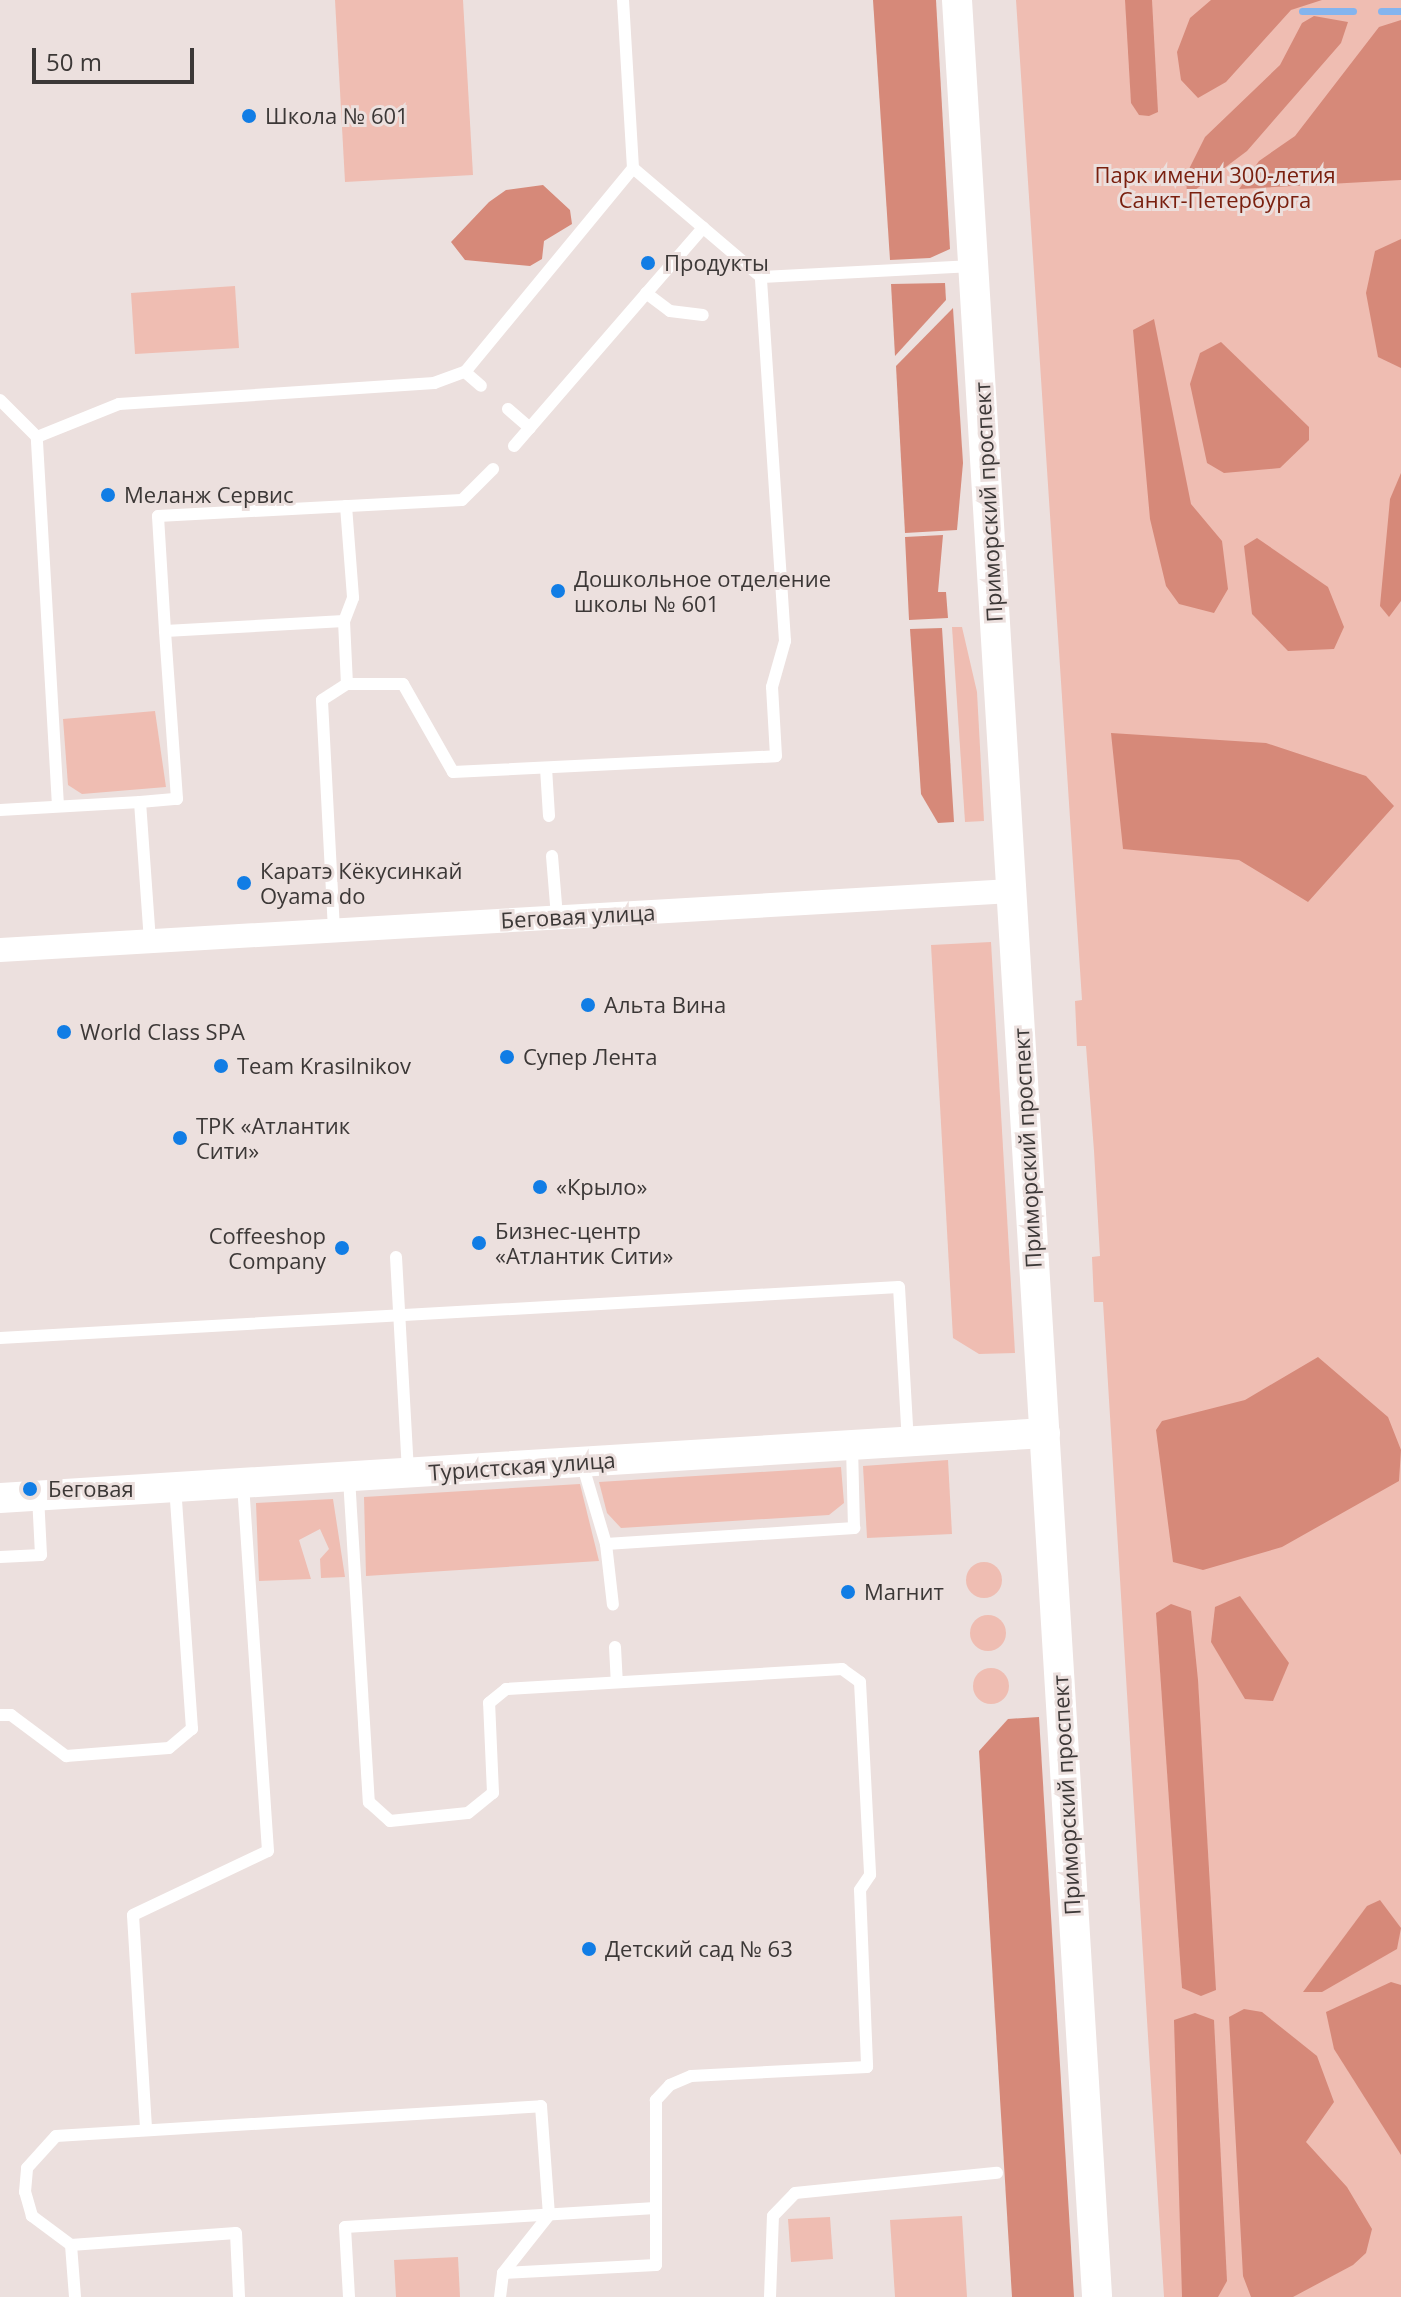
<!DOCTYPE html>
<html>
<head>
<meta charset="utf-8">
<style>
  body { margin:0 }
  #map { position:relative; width:1401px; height:2297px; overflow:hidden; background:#ece0de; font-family:"Open Sans",sans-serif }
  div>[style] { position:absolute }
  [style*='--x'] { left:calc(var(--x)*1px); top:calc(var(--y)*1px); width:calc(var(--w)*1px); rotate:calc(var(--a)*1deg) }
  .green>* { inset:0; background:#efbdb2 }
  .round { border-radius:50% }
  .forest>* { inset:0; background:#d68979 }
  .stream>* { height:7px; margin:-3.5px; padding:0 3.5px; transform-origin:3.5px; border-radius:3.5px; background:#84b4ee }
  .service>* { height:12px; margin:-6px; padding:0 6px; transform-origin:6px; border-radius:6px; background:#fff }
  .minor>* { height:24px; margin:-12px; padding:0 12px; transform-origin:12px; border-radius:12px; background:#fff }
  .tertiary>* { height:30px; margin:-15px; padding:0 15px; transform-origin:15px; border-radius:15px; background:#fff }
  .dots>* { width:22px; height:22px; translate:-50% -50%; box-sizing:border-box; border:4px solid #ece0de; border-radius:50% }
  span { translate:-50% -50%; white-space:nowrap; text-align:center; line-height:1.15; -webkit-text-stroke:6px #ece0de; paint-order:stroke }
  .poi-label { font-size:22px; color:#3c3837 }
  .left { translate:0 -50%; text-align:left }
  .right { translate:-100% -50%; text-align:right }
  .park-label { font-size:22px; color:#7a200f }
  .street-label { font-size:22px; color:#3c3837 }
  .scale { position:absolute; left:32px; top:48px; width:162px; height:36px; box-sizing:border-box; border:4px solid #3c3837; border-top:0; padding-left:10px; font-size:24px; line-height:28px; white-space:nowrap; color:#3c3837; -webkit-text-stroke:6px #ece0de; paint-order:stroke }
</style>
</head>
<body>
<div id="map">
  <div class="green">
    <i style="clip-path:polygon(335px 0,463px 0,473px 175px,345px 182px)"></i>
    <i style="clip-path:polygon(1016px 0,1401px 0,1401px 2297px,1164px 2297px,1103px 1302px,1094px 1302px,1092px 1257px,1100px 1256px,1094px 1151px,1086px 1046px,1077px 1046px,1075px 1001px,1082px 1000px)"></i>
    <i style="clip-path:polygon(235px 286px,239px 348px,135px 354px,131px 293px)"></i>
    <i style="clip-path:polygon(952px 627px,962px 627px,977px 692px,984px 821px,965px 822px)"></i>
    <i style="clip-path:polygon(155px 711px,166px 787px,82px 794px,68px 785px,63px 719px)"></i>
    <i style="clip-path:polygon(991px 942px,1015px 1353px,979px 1354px,953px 1338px,931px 945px)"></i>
    <i style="clip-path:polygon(948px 1460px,952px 1534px,867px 1538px,863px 1466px)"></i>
    <i style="clip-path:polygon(841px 1467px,844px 1503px,829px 1515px,621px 1528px,607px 1513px,599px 1482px)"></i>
    <i style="clip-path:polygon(580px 1484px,599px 1561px,366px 1576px,364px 1497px)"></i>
    <i style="clip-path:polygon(333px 1499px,345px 1577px,321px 1578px,320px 1559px,329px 1549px,320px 1529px,299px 1540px,311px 1579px,259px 1581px,256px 1503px)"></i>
    <i class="round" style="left:966px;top:1562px;width:36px;height:36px"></i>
    <i class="round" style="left:970px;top:1615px;width:36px;height:36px"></i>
    <i class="round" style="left:973px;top:1668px;width:36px;height:36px"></i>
    <i style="clip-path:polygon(962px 2216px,967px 2297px,895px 2297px,890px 2220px)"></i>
    <i style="clip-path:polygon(830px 2217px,833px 2259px,791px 2262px,788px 2219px)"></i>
    <i style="clip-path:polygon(458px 2257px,460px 2297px,396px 2297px,394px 2260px)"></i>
  </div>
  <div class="forest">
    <i style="clip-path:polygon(873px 0,936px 0,950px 249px,930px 258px,890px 260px)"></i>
    <i style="clip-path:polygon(1125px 0,1152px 0,1158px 112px,1149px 116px,1139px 115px,1131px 103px)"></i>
    <i style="clip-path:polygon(1211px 0,1322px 0,1291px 10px,1226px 82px,1198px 98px,1181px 80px,1177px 52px,1190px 18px)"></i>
    <i style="clip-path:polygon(1314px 16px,1348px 22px,1341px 43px,1247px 151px,1187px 196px,1186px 175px,1205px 137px,1280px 65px,1302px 23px)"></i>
    <i style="clip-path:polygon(1401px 20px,1401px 180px,1239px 189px,1259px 161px,1295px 136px,1379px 27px)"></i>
    <i style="clip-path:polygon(543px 185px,570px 210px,572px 224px,544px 241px,542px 259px,530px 266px,465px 260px,451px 242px,489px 202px,506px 190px)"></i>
    <i style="clip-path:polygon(1401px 239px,1401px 368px,1378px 357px,1366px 293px,1375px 251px)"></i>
    <i style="clip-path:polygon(945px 283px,946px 300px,895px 356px,891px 284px)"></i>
    <i style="clip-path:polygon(953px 308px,963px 463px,957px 530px,905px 533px,896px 366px)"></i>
    <i style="clip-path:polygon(1154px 319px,1191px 504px,1222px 541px,1228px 589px,1214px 613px,1179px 604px,1166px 586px,1150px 519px,1133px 330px)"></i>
    <i style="clip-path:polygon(1221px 342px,1309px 427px,1309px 440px,1280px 468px,1224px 473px,1207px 463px,1190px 384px,1200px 353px)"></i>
    <i style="clip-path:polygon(1401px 473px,1401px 601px,1389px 617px,1380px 606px,1390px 499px)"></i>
    <i style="clip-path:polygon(943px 535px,938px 592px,946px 592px,948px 618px,909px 620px,905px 537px)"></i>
    <i style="clip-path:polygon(1257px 538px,1328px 587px,1344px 627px,1334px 649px,1288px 651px,1252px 614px,1244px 546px)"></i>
    <i style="clip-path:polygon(942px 628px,954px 822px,938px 823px,921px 794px,910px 629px)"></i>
    <i style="clip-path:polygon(1111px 733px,1266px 743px,1366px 776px,1394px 806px,1308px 902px,1239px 860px,1123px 849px)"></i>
    <i style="clip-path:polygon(1318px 1357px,1388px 1417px,1401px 1450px,1399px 1481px,1282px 1547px,1203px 1570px,1173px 1562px,1156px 1430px,1162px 1421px,1245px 1400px)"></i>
    <i style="clip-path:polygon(1240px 1596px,1289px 1663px,1273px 1701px,1245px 1699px,1211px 1642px,1215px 1607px)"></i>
    <i style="clip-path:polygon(1171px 1604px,1191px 1611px,1198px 1680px,1216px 1990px,1201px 1996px,1182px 1988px,1156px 1613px)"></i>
    <i style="clip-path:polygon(1039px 1717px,1074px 2297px,1012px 2297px,979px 1751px,1008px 1719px)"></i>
    <i style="clip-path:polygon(1380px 1900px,1401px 1928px,1397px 1949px,1322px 1992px,1303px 1992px,1367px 1906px)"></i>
    <i style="clip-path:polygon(1391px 1982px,1401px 1985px,1401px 2155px,1334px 2049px,1326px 2012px)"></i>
    <i style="clip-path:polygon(1244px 2009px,1262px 2012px,1317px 2056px,1334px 2102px,1306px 2142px,1347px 2187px,1372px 2229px,1366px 2253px,1353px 2265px,1293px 2297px,1251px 2297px,1243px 2276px,1229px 2017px)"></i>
    <i style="clip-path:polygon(1195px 2013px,1214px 2020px,1227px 2281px,1218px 2297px,1182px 2297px,1174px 2020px)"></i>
  </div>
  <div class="stream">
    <i style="--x:1302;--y:11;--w:51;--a:0"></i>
    <i style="--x:1381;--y:11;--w:20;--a:0"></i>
  </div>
  <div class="service">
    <i style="--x:623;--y:0;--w:168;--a:86.6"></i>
    <i style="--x:633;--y:168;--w:168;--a:40.4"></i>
    <i style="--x:761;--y:277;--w:212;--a:-3"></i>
    <i style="--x:646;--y:293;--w:30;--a:37"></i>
    <i style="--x:670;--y:311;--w:33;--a:7"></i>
    <i style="--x:465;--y:372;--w:21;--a:41"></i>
    <i style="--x:0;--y:400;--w:52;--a:45"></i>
    <i style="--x:508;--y:409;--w:29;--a:41"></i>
    <i style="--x:514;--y:446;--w:289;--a:-49.1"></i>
    <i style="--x:346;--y:506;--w:92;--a:85.6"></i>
    <i style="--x:353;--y:598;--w:25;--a:111"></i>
    <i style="--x:344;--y:621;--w:63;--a:87.3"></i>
    <i style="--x:344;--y:621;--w:179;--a:176.8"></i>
    <i style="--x:165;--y:631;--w:115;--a:-93.5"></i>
    <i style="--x:158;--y:516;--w:304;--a:-3"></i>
    <i style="--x:462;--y:500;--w:44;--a:-45"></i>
    <i style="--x:546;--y:768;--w:48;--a:86.4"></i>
    <i style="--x:140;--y:802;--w:37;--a:-5"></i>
    <i style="--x:177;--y:799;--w:168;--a:-94.1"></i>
    <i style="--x:58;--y:806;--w:370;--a:-93.3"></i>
    <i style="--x:37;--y:437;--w:88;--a:-21.9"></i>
    <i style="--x:119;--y:404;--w:316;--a:-3.8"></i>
    <i style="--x:434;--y:383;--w:33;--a:-20"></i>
    <i style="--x:465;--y:372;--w:264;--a:-50.5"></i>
    <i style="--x:0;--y:810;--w:140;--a:-3.3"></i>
    <i style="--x:140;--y:802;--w:139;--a:85.9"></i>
    <i style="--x:552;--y:856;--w:61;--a:85.3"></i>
    <i style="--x:334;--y:930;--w:230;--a:-93"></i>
    <i style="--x:322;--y:700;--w:30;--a:-33"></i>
    <i style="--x:347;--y:684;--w:56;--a:0"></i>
    <i style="--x:403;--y:684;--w:101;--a:60.4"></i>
    <i style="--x:453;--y:772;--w:323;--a:-2.8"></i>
    <i style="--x:776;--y:756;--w:69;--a:-93.3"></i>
    <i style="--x:772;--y:687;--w:48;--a:-74.2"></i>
    <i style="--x:785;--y:641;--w:365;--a:-93.8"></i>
    <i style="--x:396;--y:1257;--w:216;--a:86.8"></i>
    <i style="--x:0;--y:1338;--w:900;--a:-3.25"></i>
    <i style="--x:899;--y:1287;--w:155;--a:86.7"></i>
    <i style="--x:582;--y:1463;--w:84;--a:73.5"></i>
    <i style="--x:606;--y:1544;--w:249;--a:-3.7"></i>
    <i style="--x:854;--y:1528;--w:83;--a:-91.4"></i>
    <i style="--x:349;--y:1478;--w:325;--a:86.5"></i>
    <i style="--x:369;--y:1802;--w:28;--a:42"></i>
    <i style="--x:390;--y:1821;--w:78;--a:-5.9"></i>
    <i style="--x:468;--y:1813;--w:32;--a:-39"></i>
    <i style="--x:493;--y:1793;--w:90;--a:-92.5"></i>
    <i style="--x:489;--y:1703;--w:22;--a:-39"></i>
    <i style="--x:506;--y:1689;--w:337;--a:-3.4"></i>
    <i style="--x:842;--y:1669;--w:22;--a:36"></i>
    <i style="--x:860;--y:1682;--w:193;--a:87"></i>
    <i style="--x:870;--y:1875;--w:18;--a:124"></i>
    <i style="--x:860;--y:1890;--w:177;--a:87.7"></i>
    <i style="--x:867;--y:2067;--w:176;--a:177.1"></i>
    <i style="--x:691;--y:2076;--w:23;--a:157"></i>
    <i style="--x:670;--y:2085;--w:21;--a:133"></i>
    <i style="--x:656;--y:2100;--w:165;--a:90"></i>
    <i style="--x:656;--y:2265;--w:153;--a:177"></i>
    <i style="--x:503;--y:2273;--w:24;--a:97"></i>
    <i style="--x:606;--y:1544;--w:61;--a:83.5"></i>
    <i style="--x:0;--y:1557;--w:41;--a:-2.8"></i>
    <i style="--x:41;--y:1555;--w:59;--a:-92.9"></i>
    <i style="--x:615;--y:1647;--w:35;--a:87"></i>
    <i style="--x:0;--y:1715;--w:11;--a:0"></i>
    <i style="--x:11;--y:1715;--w:69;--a:36.7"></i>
    <i style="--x:66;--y:1756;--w:103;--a:-4.4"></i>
    <i style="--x:169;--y:1748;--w:30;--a:-40"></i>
    <i style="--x:192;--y:1729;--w:242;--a:-94"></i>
    <i style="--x:146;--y:2128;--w:213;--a:-93.5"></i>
    <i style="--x:133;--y:1915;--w:149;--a:-25.4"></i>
    <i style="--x:268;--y:1851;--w:369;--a:-93.9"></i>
    <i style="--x:71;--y:2245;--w:165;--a:-4.2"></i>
    <i style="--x:236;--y:2233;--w:64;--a:87.3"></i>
    <i style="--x:75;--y:2297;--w:52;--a:-94.4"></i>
    <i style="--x:71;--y:2245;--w:49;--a:-143.4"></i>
    <i style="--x:32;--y:2216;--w:25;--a:-106"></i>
    <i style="--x:25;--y:2192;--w:24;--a:-85"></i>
    <i style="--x:27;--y:2168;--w:43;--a:-47.8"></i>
    <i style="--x:56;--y:2136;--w:486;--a:-3.5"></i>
    <i style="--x:541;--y:2106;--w:109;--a:85.8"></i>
    <i style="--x:549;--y:2215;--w:74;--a:128.4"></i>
    <i style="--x:349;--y:2297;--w:70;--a:-93.3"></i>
    <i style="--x:345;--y:2227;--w:311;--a:-3.5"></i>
    <i style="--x:770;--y:2297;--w:81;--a:-87.9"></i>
    <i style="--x:773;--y:2216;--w:32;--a:-46"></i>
    <i style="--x:795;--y:2193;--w:203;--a:-5.7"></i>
  </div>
  <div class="minor">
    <i style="--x:0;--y:950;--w:1013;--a:-3.34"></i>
  </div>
  <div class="tertiary">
    <i style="--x:957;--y:0;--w:2301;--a:86.51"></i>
    <i style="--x:0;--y:1498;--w:1047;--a:-3.56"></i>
  </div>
  <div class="dots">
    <i style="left:249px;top:116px;background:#117de5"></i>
    <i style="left:648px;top:263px;background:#117de5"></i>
    <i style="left:108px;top:495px;background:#117de5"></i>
    <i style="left:558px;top:591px;background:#117de5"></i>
    <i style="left:244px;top:883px;background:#117de5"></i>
    <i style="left:588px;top:1005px;background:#117de5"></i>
    <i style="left:64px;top:1032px;background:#117de5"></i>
    <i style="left:507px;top:1057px;background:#117de5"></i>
    <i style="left:221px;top:1066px;background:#117de5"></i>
    <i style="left:180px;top:1138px;background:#117de5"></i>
    <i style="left:540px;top:1187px;background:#117de5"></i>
    <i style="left:479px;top:1243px;background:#117de5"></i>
    <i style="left:342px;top:1248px;background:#117de5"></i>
    <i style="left:30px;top:1489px;background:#117de5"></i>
    <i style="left:848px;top:1592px;background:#117de5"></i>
    <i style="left:589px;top:1949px;background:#117de5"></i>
  </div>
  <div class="poi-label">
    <span class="left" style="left:265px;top:116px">Школа № 601</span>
    <span class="left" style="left:664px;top:263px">Продукты</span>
    <span class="left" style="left:124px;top:495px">Меланж Сервис</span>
    <span class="left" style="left:574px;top:591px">Дошкольное отделение<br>школы № 601</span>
    <span class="left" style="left:260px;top:883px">Каратэ Кёкусинкай<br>Oyama do</span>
    <span class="left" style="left:604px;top:1005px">Альта Вина</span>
    <span class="left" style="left:80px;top:1032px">World Class SPA</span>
    <span class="left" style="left:523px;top:1057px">Супер Лента</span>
    <span class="left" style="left:237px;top:1066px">Team Krasilnikov</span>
    <span class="left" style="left:196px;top:1138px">ТРК «Атлантик<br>Сити»</span>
    <span class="left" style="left:556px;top:1187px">«Крыло»</span>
    <span class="left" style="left:495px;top:1243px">Бизнес-центр<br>«Атлантик Сити»</span>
    <span class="right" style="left:326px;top:1248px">Coffeeshop<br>Company</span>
    <span class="left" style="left:48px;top:1489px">Беговая</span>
    <span class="left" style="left:864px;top:1592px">Магнит</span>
    <span class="left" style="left:605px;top:1949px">Детский сад № 63</span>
  </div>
  <div class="park-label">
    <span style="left:1215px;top:187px">Парк имени 300-летия<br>Санкт-Петербурга</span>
  </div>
  <div class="street-label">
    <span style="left:988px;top:502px;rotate:-93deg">Приморский проспект</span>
    <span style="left:578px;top:916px;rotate:-3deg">Беговая улица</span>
    <span style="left:1027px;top:1148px;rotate:-93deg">Приморский проспект</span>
    <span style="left:522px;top:1466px;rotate:-4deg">Туристская улица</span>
    <span style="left:1066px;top:1795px;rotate:-93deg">Приморский проспект</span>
  </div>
  <div class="scale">50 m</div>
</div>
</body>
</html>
